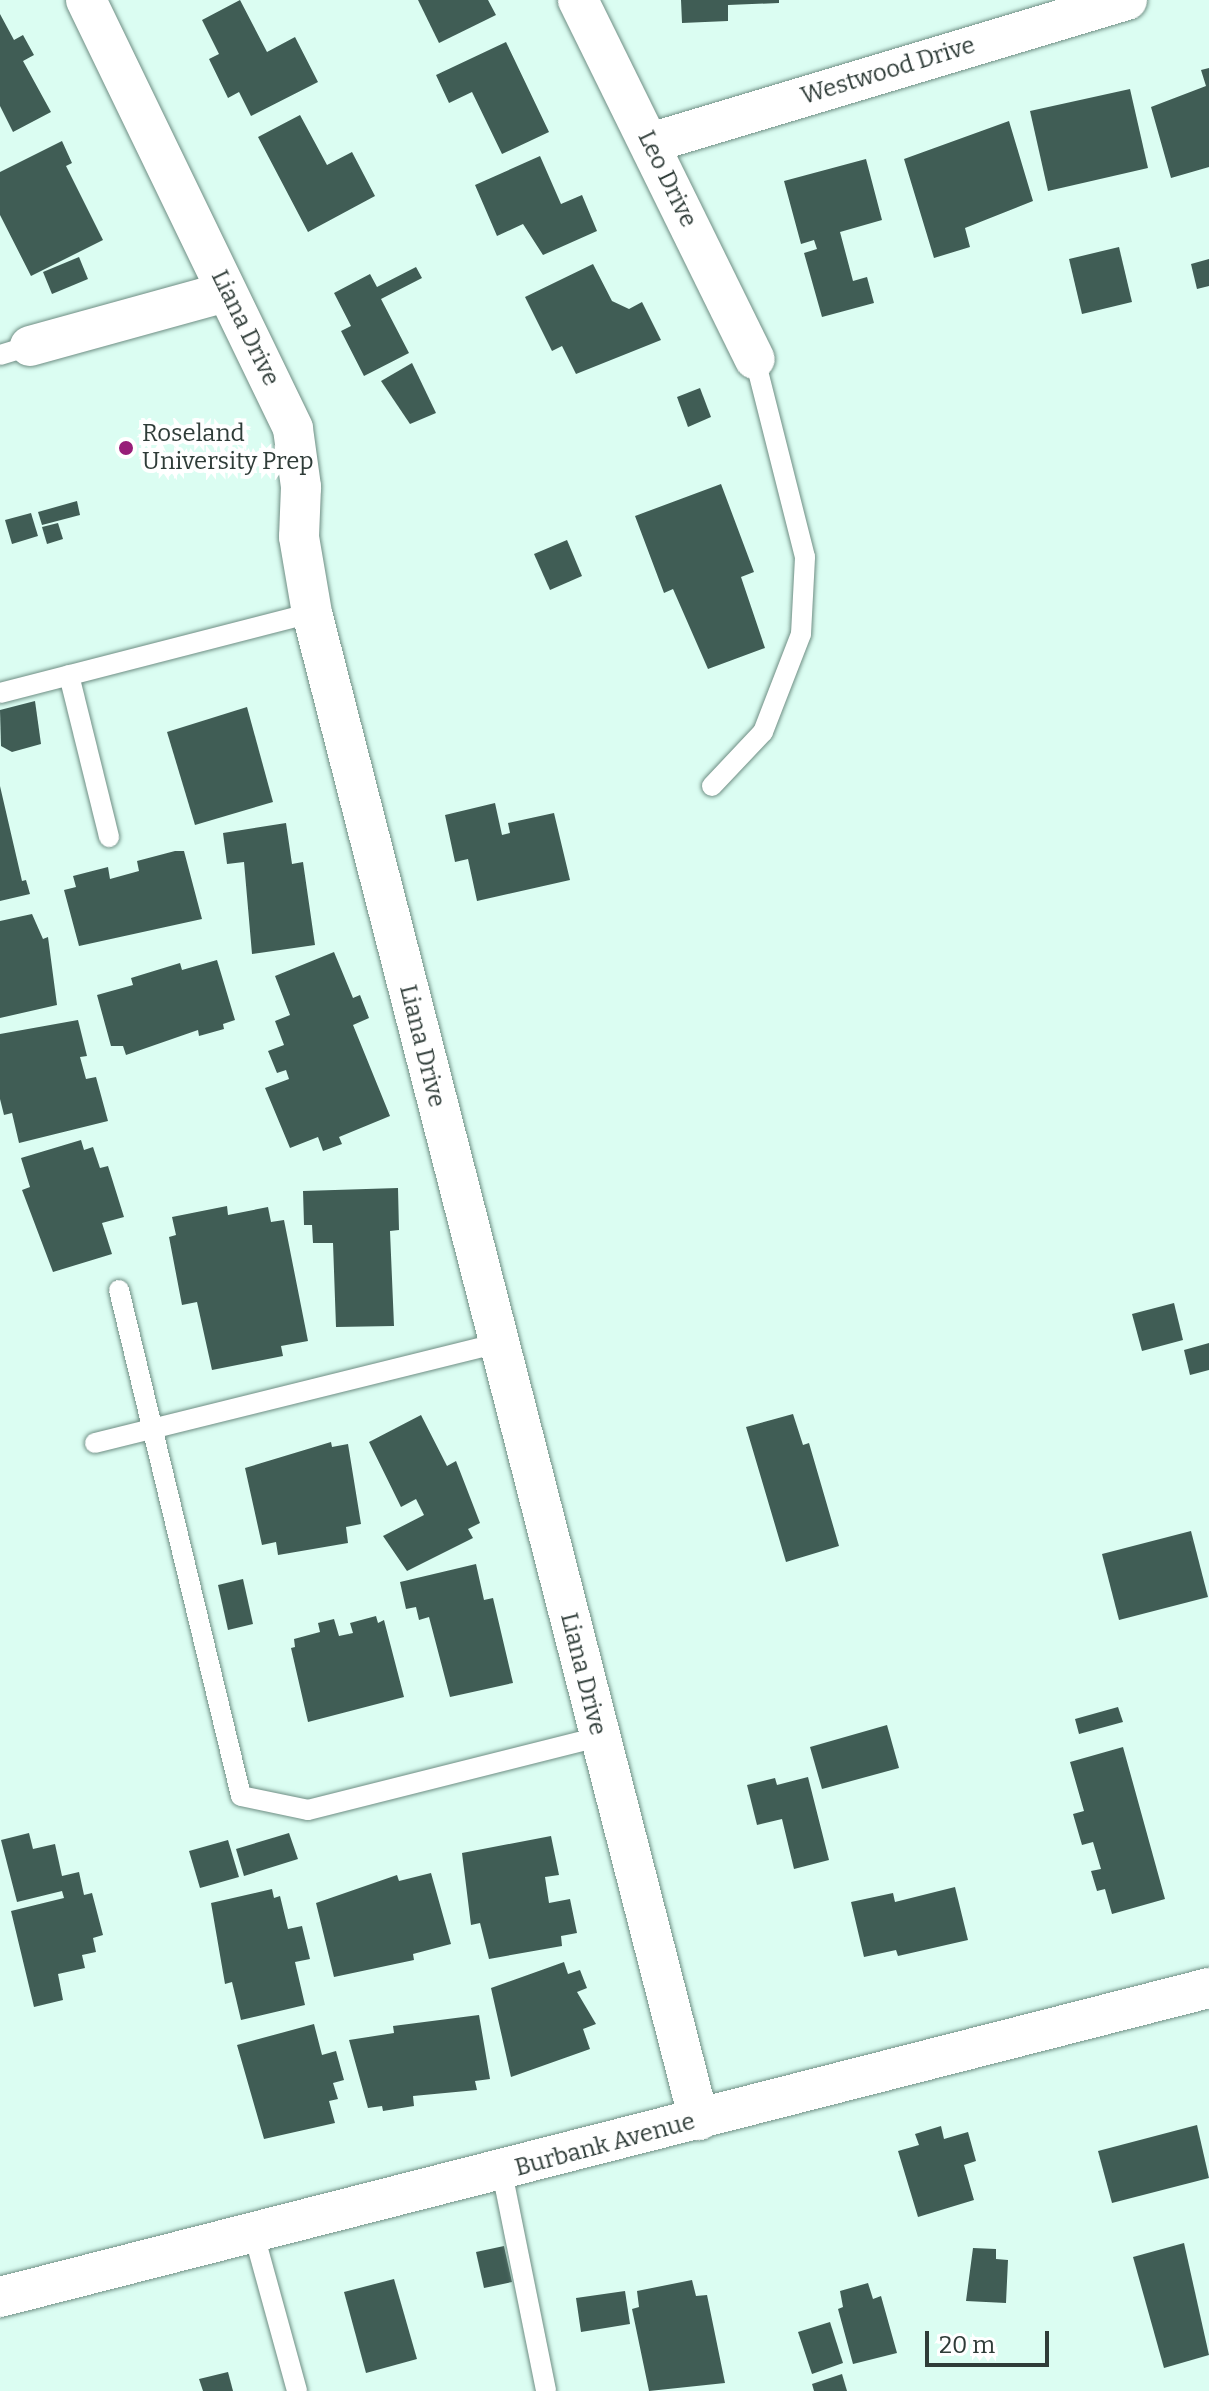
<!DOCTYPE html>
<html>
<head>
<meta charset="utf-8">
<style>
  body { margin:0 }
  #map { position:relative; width:1209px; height:2391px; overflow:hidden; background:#dbfdf2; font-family:Bitter,serif }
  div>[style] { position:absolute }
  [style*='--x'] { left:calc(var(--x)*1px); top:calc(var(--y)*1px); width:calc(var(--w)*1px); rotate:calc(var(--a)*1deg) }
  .building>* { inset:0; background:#405d55 }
  .roads { filter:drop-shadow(0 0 2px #6f8e84) drop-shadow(0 0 2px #6f8e84) }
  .service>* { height:20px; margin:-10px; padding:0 10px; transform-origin:10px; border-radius:10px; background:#fff }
  .minor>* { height:40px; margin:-20px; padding:0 20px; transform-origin:20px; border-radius:20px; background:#fff }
  .dots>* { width:22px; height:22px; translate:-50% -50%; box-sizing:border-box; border:4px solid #fff; border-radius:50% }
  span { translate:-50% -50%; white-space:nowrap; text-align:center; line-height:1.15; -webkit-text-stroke:8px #fff; paint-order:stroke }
  .street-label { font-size:24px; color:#2f3c38 }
  .poi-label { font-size:24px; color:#2f3c38 }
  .left { translate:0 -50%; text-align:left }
  .scale { position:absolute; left:925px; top:2331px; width:124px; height:36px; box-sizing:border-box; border:4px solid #2f3c38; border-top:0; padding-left:10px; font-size:24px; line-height:28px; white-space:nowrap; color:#2f3c38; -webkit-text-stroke:6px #fff; paint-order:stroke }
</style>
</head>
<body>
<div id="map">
  <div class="building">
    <i style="clip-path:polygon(240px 0,267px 52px,295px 37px,318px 82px,251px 116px,239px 92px,228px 98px,209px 59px,219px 54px,202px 20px)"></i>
    <i style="clip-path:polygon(418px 0,488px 0,496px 15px,439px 43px)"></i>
    <i style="clip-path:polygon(681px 0,779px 0,779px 3px,728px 5px,728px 21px,682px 23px)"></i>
    <i style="clip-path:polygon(0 14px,14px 40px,23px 35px,34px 55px,23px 61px,51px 112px,13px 132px,0 106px)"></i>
    <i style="clip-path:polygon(506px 42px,549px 132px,502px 154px,472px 92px,449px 103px,436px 75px)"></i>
    <i style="clip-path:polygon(1209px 68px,1209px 167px,1171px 178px,1151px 107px,1206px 86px,1201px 70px)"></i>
    <i style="clip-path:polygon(1130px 89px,1148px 168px,1048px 191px,1030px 111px)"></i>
    <i style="clip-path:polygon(300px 115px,327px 165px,352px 152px,375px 196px,308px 232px,258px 137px)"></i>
    <i style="clip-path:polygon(1009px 121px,1033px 201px,965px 228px,970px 247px,934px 258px,904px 159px)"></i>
    <i style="clip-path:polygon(62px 141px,72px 163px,66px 166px,103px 240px,31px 276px,0 215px,0 172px)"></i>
    <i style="clip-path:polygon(540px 156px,561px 204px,582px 195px,597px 231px,543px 255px,523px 224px,497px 236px,475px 185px)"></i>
    <i style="clip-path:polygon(866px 159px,882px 220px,840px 232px,853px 281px,867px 277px,874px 303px,822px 317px,804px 253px,817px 249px,814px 240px,801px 244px,784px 181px)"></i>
    <i style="clip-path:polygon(1119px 247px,1132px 302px,1082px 314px,1069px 259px)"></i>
    <i style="clip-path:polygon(79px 257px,88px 279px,52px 294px,43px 272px)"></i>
    <i style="clip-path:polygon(1209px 259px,1209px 286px,1197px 289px,1191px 264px)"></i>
    <i style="clip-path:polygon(593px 264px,612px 301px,629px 309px,642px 302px,661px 340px,576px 374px,562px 346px,552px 351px,525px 297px)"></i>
    <i style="clip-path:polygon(416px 267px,422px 278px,381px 299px,409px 353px,364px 376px,341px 331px,351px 326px,334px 293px,370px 274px,377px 287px)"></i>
    <i style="clip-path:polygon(412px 363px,436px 413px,410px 424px,381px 381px)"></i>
    <i style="clip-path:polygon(700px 388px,711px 417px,688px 427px,677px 397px)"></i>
    <i style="clip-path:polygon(721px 484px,754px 572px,741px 577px,765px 648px,708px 669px,673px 589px,664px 593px,635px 516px)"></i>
    <i style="clip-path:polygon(77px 501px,80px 515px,42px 525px,38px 512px)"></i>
    <i style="clip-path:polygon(31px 513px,38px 536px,12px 544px,5px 520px)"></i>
    <i style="clip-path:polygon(58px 523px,63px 539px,47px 544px,42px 527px)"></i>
    <i style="clip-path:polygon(567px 540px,582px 576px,550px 590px,534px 554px)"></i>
    <i style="clip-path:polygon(35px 701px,41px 744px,12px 752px,1px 746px,0 710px)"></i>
    <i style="clip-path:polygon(247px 707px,273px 802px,195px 825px,167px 732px)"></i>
    <i style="clip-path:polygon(0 786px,22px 881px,26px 880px,30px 894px,0 901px)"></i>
    <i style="clip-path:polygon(495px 803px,502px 835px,510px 833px,508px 823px,554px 813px,570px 880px,477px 901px,468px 859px,455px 862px,445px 815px)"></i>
    <i style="clip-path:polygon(286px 823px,292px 864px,303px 862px,315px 945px,252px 954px,244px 862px,227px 864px,223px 833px)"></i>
    <i style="clip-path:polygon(175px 851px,184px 851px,202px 919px,79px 946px,64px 890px,76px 887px,73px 876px,108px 867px,110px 879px,139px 871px,137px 861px)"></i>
    <i style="clip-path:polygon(32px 914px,43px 939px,48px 937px,57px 1005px,0 1018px,0 921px)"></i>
    <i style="clip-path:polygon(334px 952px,353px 998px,360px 995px,369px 1018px,353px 1025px,390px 1116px,339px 1137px,342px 1144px,323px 1151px,318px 1137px,290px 1148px,265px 1088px,289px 1079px,286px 1070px,277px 1073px,268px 1051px,284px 1045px,275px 1021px,290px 1015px,275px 976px)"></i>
    <i style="clip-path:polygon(217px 960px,235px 1020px,223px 1024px,224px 1029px,199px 1036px,198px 1030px,126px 1055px,123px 1046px,111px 1046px,97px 995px,133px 985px,131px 978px,180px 963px,182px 970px)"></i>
    <i style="clip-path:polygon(78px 1020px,87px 1056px,80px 1057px,86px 1079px,96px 1077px,108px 1121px,19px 1143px,12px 1113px,4px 1115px,0 1099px,0 1034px)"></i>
    <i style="clip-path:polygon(81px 1140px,84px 1150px,93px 1147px,100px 1168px,108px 1166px,124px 1217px,102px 1223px,112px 1254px,53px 1272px,22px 1190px,30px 1187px,21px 1158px)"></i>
    <i style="clip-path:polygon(398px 1188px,399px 1230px,390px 1231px,394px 1326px,336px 1327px,333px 1243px,313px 1243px,312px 1225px,304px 1225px,303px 1191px)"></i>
    <i style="clip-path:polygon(227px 1206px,228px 1215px,268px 1207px,271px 1222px,284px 1220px,308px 1341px,281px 1346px,283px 1356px,212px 1370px,197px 1302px,182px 1305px,169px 1237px,176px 1235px,172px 1217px)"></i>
    <i style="clip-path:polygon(1174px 1303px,1183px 1340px,1142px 1351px,1132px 1314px)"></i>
    <i style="clip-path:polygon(1209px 1343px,1209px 1370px,1190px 1375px,1184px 1350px)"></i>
    <i style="clip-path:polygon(793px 1414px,803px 1445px,809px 1443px,839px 1546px,786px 1562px,746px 1427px)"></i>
    <i style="clip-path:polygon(421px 1415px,447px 1466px,456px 1461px,480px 1523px,468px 1529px,473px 1538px,407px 1571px,383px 1536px,424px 1515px,416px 1499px,401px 1507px,369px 1442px)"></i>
    <i style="clip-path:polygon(331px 1442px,332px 1447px,348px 1444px,361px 1524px,346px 1527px,348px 1543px,278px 1555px,276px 1542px,262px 1545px,245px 1468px)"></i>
    <i style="clip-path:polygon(1191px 1531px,1208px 1597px,1119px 1620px,1102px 1554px)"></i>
    <i style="clip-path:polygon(476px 1564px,484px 1600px,493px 1598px,513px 1683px,450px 1697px,429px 1617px,419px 1620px,416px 1607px,406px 1609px,400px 1582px)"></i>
    <i style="clip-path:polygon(243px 1579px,253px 1624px,228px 1630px,218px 1585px)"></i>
    <i style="clip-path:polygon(376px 1616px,378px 1623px,384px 1620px,404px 1697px,308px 1722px,291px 1648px,295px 1647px,294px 1639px,320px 1632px,318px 1623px,334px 1619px,339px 1636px,353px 1633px,350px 1623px)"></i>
    <i style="clip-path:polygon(1118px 1707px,1123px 1722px,1079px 1734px,1075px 1719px)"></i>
    <i style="clip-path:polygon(887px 1725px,899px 1768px,822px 1789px,810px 1747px)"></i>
    <i style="clip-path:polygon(1123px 1747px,1165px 1899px,1112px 1914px,1105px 1889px,1097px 1891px,1091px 1871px,1101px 1869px,1093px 1842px,1082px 1845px,1073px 1814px,1084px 1811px,1070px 1762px)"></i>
    <i style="clip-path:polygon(808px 1777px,829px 1860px,794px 1869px,782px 1819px,757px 1825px,747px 1785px,775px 1778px,777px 1785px)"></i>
    <i style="clip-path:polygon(29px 1833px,33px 1849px,55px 1844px,62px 1876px,79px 1872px,84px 1895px,92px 1893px,103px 1935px,93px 1938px,96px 1952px,82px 1955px,85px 1968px,58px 1974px,63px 2000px,34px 2007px,11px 1911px,64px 1898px,62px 1891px,17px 1902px,1px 1840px)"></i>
    <i style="clip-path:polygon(289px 1833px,298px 1859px,244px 1876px,236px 1849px)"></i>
    <i style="clip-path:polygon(551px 1836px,559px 1875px,545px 1877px,549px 1903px,570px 1899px,577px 1933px,561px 1936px,562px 1946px,489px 1959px,480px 1923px,471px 1925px,462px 1853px)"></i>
    <i style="clip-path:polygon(228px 1840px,239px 1877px,200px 1888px,189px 1851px)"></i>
    <i style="clip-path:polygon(431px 1873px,451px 1944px,413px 1954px,414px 1960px,334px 1977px,316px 1903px,397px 1875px,399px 1881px)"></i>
    <i style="clip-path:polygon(955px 1887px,968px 1940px,898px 1956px,896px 1950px,864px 1957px,851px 1902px,893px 1893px,895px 1902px)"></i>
    <i style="clip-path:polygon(272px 1889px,274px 1898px,280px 1896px,288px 1929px,302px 1926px,310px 1959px,295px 1962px,305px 2005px,241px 2020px,232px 1982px,225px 1984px,211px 1903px)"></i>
    <i style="clip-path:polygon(564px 1962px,568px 1974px,580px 1970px,587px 1988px,577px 1992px,596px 2024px,583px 2029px,590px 2049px,511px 2077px,491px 1988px)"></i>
    <i style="clip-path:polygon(479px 2015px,490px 2079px,475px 2081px,477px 2090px,413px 2096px,414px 2106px,383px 2111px,382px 2106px,368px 2108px,349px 2040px,394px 2033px,393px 2026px)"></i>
    <i style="clip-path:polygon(314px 2024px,322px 2055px,336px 2051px,344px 2080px,333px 2083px,338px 2099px,329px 2101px,335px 2123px,264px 2139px,237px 2045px)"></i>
    <i style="clip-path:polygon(1197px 2125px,1209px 2178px,1112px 2203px,1098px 2151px)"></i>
    <i style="clip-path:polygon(941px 2126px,944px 2139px,968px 2132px,976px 2161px,964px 2165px,974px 2200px,918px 2217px,898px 2151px,919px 2145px,915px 2134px)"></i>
    <i style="clip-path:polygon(1184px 2243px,1209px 2355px,1164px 2368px,1133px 2257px)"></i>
    <i style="clip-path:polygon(504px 2246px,512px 2282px,484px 2288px,476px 2252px)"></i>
    <i style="clip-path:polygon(973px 2248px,996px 2249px,996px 2259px,1008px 2260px,1006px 2303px,966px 2301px)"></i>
    <i style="clip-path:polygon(394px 2279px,417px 2359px,366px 2373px,344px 2292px)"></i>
    <i style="clip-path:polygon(692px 2280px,696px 2296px,707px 2295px,725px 2383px,649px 2391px,632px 2309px,639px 2307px,637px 2291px)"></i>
    <i style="clip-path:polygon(868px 2283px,873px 2299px,881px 2296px,897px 2353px,853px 2364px,838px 2309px,843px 2307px,840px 2291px)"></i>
    <i style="clip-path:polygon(625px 2291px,630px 2324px,581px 2332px,576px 2298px)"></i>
    <i style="clip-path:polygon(830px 2322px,843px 2363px,812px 2374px,798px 2332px)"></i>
    <i style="clip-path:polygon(228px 2372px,233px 2391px,203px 2391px,199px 2379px)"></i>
    <i style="clip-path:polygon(842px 2374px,847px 2391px,814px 2391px,812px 2384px)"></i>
  </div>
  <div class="roads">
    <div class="service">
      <i style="--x:0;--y:355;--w:31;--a:-17"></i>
      <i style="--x:69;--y:675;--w:167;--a:76.1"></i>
      <i style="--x:0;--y:693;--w:322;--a:-14.4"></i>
      <i style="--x:712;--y:786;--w:74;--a:-46.6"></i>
      <i style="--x:763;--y:732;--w:105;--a:-68.8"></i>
      <i style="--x:801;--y:634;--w:77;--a:-87"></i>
      <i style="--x:805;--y:557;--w:204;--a:-104.2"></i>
      <i style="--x:119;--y:1290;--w:520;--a:76.44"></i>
      <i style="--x:241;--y:1796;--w:68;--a:11.8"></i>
      <i style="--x:308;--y:1810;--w:300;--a:-14.1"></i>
      <i style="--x:95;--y:1443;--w:415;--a:-13.9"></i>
      <i style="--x:502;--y:2172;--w:223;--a:78.6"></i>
      <i style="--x:253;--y:2231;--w:166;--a:74.6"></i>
    </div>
    <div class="minor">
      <i style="--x:86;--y:0;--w:476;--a:64.2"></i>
      <i style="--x:293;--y:429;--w:59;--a:82.1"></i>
      <i style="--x:301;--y:487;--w:50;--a:92.3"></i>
      <i style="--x:299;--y:537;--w:77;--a:80.3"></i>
      <i style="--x:312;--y:613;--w:1556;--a:75.6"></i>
      <i style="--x:578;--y:0;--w:400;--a:63.8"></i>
      <i style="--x:650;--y:143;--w:498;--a:-16.7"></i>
      <i style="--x:30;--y:346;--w:203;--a:-15.4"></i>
      <i style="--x:0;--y:2297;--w:1248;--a:-14.34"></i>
    </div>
  </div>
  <div class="dots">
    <i style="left:126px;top:448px;background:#971e78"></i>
  </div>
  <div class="street-label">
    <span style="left:888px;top:71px;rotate:-17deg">Westwood Drive</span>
    <span style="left:667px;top:179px;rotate:64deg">Leo Drive</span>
    <span style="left:245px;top:328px;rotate:64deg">Liana Drive</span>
    <span style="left:422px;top:1046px;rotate:76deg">Liana Drive</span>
    <span style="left:583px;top:1674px;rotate:76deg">Liana Drive</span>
    <span style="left:605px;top:2145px;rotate:-15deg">Burbank Avenue</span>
  </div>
  <div class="poi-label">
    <span class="left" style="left:142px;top:448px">Roseland<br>University Prep</span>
  </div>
  <div class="scale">20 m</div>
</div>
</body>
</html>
